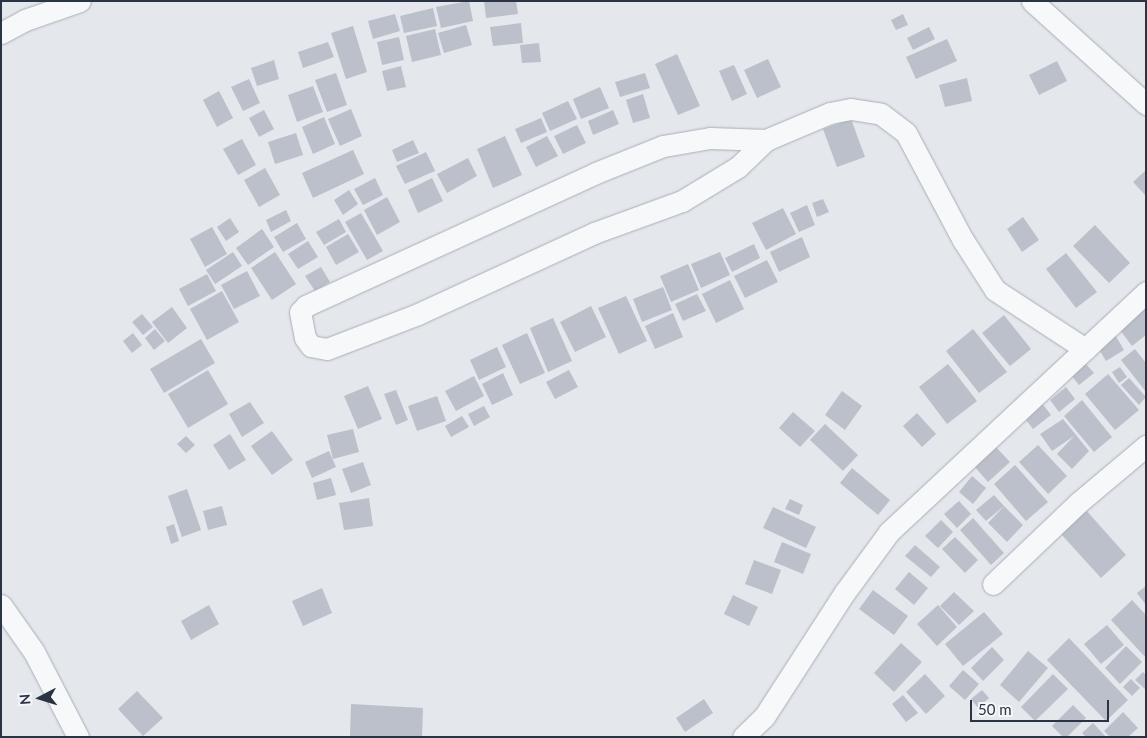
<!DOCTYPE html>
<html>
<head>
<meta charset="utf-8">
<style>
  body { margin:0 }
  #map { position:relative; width:1147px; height:738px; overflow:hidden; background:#e4e7ec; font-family:Lato,sans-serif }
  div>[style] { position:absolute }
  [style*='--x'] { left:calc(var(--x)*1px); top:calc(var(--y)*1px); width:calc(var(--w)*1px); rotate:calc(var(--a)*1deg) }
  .building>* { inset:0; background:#bbc0ca }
  .roads { filter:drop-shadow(0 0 1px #a9aeb7) drop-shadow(0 0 1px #a9aeb7) }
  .minor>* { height:21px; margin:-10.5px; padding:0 10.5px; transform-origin:10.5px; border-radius:10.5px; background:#f7f8fa }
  span { translate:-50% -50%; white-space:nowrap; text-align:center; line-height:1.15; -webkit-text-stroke:4px #f4f6f9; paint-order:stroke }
  .frame { position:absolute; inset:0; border:2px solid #2b3445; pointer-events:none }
  .north { position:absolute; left:15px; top:673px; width:50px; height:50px; -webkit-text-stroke:4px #f4f6f9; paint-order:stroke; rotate:265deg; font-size:14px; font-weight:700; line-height:20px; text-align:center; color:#2b3445 }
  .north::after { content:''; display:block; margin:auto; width:18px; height:22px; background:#2b3445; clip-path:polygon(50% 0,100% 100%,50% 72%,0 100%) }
  .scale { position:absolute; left:970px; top:700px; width:139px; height:22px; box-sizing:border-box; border:2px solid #2b3445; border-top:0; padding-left:6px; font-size:15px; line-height:18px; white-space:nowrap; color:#2b3445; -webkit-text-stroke:4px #f4f6f9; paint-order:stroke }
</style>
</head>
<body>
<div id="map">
  <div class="building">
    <i style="clip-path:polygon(469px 1px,473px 21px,441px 28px,436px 7px)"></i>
    <i style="clip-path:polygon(484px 1px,516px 1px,518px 14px,486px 18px)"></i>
    <i style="clip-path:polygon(433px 8px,437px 26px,404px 33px,400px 16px)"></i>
    <i style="clip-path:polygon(395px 14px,400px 31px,373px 39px,368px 21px)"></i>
    <i style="clip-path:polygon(903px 14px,908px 25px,896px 30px,891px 20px)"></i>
    <i style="clip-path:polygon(521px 23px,523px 43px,493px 46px,490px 27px)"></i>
    <i style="clip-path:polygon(466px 25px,472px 45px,444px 53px,438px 33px)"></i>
    <i style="clip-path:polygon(353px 26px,367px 72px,346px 79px,331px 33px)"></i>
    <i style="clip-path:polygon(929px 27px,935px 39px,913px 50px,907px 38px)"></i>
    <i style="clip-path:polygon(435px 29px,441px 55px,412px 62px,406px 36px)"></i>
    <i style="clip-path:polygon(399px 37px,404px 60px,382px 65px,377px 42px)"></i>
    <i style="clip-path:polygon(947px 39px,957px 61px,916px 79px,906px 57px)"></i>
    <i style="clip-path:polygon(328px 42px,334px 57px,303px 68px,298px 52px)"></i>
    <i style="clip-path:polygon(539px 43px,541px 62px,522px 63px,520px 45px)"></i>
    <i style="clip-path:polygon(677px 54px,700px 106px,678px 115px,655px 64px)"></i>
    <i style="clip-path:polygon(768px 59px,781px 87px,757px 98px,744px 70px)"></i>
    <i style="clip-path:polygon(274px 60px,279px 79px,257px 86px,251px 68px)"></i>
    <i style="clip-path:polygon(1057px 61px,1067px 81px,1039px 95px,1029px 75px)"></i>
    <i style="clip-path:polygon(734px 65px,747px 94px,732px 101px,719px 71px)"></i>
    <i style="clip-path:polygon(401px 66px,406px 87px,387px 91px,382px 71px)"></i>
    <i style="clip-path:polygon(336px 73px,347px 105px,327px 112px,315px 80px)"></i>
    <i style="clip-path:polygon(645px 73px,650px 88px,620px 97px,615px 82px)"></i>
    <i style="clip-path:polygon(967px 78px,972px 101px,945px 107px,939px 85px)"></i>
    <i style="clip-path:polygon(249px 79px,260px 103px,243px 111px,231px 87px)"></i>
    <i style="clip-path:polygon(313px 86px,323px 112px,297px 122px,288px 95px)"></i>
    <i style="clip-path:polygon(600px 87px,609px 108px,581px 119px,573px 99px)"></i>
    <i style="clip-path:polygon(219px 91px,233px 118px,217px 127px,203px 100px)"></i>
    <i style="clip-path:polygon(643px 94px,650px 118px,633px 123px,626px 100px)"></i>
    <i style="clip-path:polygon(568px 101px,577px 119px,550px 131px,542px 113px)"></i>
    <i style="clip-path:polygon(351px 109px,362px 136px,340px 146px,328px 119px)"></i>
    <i style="clip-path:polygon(264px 110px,274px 129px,259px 137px,249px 118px)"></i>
    <i style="clip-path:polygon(613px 110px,619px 124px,593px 135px,588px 121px)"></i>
    <i style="clip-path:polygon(324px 117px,335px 144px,313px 154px,302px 127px)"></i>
    <i style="clip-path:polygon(541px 118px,547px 132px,521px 143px,515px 129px)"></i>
    <i style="clip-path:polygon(851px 119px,865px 157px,837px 167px,823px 129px)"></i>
    <i style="clip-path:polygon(577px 125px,586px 143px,563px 154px,554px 136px)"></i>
    <i style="clip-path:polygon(296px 133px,303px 155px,275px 164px,268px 142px)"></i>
    <i style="clip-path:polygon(505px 136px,522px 175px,493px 188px,477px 149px)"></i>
    <i style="clip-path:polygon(547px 136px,558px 156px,536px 167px,526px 147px)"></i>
    <i style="clip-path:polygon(242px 139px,256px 165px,238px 175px,223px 149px)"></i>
    <i style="clip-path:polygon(413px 140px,419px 153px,397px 162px,392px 150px)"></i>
    <i style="clip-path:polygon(353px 150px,364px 174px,313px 198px,302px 173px)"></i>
    <i style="clip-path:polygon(426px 152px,435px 171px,405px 184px,396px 166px)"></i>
    <i style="clip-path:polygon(468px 158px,477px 176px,447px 193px,437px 174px)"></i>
    <i style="clip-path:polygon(265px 168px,280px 195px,259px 207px,244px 180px)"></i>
    <i style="clip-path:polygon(1146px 170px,1146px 196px,1133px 182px)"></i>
    <i style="clip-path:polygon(375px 178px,383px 195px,363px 205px,354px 189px)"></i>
    <i style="clip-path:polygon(432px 178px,443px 201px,418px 213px,408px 190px)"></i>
    <i style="clip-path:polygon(349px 190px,358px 204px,343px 215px,334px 200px)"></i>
    <i style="clip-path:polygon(387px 197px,400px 222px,377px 235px,364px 210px)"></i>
    <i style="clip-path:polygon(823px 199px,829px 212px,817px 217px,812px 203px)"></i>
    <i style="clip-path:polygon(807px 205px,815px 225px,799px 232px,790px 213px)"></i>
    <i style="clip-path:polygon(783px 208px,796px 234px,766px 250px,752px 223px)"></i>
    <i style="clip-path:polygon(286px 210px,291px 221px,271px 232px,266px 220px)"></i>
    <i style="clip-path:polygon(361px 213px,383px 251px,367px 260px,345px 222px)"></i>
    <i style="clip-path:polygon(1023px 217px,1039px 240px,1022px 252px,1007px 229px)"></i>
    <i style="clip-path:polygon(230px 218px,239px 232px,226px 241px,217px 227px)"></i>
    <i style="clip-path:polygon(339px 219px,346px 232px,324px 245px,316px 232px)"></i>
    <i style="clip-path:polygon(297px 223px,306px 239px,283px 252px,274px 237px)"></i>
    <i style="clip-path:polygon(1095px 225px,1130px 263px,1109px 283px,1073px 246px)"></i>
    <i style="clip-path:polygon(212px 227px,227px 254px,205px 267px,190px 239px)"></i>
    <i style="clip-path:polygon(262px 229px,274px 247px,248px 265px,236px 248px)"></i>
    <i style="clip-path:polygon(348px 234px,359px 252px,336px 265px,326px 247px)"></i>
    <i style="clip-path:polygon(802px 237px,810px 257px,779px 272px,770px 252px)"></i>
    <i style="clip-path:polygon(308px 241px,318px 257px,298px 269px,288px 254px)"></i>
    <i style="clip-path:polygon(754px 244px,760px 258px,732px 272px,725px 258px)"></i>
    <i style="clip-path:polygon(233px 252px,242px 266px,215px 284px,206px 270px)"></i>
    <i style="clip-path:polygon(275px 252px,296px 284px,272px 300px,251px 268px)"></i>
    <i style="clip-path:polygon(720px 252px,730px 275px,701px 288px,691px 264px)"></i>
    <i style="clip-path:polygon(1066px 253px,1097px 292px,1076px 308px,1046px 269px)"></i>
    <i style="clip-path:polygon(767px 260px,778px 282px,745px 298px,734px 276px)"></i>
    <i style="clip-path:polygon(688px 264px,699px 290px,671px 302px,660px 276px)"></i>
    <i style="clip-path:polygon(321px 267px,330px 282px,315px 291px,305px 276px)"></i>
    <i style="clip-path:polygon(247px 271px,260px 296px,234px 309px,221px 285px)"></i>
    <i style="clip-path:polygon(207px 274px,216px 291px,188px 306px,179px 289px)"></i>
    <i style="clip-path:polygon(730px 280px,744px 309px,716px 323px,702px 294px)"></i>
    <i style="clip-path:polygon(663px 287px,672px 310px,642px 322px,633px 299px)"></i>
    <i style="clip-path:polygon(222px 291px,239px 322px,207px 340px,190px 309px)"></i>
    <i style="clip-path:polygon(697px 294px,706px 311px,683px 321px,675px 304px)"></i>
    <i style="clip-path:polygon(626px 296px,647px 341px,619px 354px,598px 308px)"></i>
    <i style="clip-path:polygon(1146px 303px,1146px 335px,1132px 346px,1117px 326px)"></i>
    <i style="clip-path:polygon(591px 306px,606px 337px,575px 352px,560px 322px)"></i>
    <i style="clip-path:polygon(172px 307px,187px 328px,168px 343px,152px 322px)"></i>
    <i style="clip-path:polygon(673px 313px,683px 337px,655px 349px,645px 326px)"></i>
    <i style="clip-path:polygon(142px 314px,153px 327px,143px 335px,132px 322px)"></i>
    <i style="clip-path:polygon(1004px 315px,1031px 349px,1010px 366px,982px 333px)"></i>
    <i style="clip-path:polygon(553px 318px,572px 361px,548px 372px,530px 328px)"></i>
    <i style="clip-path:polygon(155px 329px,165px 341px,154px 350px,145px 338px)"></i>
    <i style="clip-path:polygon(973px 329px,1007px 372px,979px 393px,946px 351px)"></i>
    <i style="clip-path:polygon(133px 333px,142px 345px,132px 353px,123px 341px)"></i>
    <i style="clip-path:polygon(527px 333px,545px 373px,520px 384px,502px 345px)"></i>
    <i style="clip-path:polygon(1115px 335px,1124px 350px,1106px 361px,1097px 346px)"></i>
    <i style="clip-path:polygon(201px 339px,215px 363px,164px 393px,150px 369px)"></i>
    <i style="clip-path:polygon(497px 347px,506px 367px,479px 380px,470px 360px)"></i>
    <i style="clip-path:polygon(1135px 349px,1146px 363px,1146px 392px,1121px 360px)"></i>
    <i style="clip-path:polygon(948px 364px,977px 401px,947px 424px,919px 387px)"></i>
    <i style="clip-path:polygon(1086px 364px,1094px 373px,1079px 385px,1071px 375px)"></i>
    <i style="clip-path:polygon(1120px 367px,1127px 377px,1119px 383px,1112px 372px)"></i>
    <i style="clip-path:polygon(208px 370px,228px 404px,188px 428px,168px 394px)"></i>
    <i style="clip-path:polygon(569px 370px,578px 387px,555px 399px,546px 382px)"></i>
    <i style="clip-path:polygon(503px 373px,513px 395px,492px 405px,482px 384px)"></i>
    <i style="clip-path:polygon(1108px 374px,1139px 410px,1115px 430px,1085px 394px)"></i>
    <i style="clip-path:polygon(474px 376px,484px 396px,456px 411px,445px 391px)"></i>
    <i style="clip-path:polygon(1129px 378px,1146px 397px,1139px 405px,1121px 385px)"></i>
    <i style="clip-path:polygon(368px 386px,382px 419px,358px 429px,344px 396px)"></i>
    <i style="clip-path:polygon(1066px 387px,1075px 399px,1059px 412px,1050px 400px)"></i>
    <i style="clip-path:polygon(396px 390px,408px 420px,396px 425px,384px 394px)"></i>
    <i style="clip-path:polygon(842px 391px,862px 406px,845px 430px,825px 415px)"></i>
    <i style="clip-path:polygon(437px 396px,446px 421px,417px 431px,408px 406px)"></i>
    <i style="clip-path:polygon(1082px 400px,1112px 437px,1094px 452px,1064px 416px)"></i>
    <i style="clip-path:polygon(250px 402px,264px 423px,242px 437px,229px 414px)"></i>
    <i style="clip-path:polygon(1041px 402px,1051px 415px,1033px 429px,1023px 416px)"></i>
    <i style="clip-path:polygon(484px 406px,490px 417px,474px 426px,468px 414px)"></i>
    <i style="clip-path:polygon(793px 412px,815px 431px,800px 447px,779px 428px)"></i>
    <i style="clip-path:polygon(917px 413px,936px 434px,922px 447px,903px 426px)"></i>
    <i style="clip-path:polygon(462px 416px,469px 427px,451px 437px,445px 426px)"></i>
    <i style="clip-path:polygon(1063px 419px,1089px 451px,1072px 469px,1057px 454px,1074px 436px,1052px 451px,1040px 434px)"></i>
    <i style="clip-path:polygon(825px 424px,858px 455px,843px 471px,810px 440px)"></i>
    <i style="clip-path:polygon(353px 429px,359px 452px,333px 459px,327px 435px)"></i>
    <i style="clip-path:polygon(272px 431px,293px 460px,272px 475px,251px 446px)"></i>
    <i style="clip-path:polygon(230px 434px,246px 460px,229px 470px,213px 445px)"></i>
    <i style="clip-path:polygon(186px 436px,195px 445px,186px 453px,177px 444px)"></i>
    <i style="clip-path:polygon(1038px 445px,1067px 476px,1048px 494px,1019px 462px)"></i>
    <i style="clip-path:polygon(995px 446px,1010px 462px,988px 482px,974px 466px)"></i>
    <i style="clip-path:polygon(329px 451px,336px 467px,312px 478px,305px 462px)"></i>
    <i style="clip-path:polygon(363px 462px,371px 485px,351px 493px,342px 469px)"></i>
    <i style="clip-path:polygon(1015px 465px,1048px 502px,1026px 521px,994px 484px)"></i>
    <i style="clip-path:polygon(852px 468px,890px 500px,878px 515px,840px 483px)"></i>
    <i style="clip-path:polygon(972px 476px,986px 488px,973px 504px,959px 492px)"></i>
    <i style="clip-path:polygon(331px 478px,336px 495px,317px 500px,313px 483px)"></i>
    <i style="clip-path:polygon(187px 489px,201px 530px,182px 537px,168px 496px)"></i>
    <i style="clip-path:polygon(994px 495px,1004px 506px,986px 521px,976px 510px)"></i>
    <i style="clip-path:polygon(369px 498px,373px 526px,344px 530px,339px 503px)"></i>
    <i style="clip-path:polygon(790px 499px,803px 505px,799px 515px,785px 509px)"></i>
    <i style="clip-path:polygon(1077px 500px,1126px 555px,1101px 578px,1051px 523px)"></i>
    <i style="clip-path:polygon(959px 501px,971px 514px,957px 528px,944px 514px)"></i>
    <i style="clip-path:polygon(222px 506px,227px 525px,208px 530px,203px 511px)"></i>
    <i style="clip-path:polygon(1004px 506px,1023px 525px,1007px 542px,988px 523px)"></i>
    <i style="clip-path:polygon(773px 507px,816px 527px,806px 548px,763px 528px)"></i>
    <i style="clip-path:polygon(973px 518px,1004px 553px,991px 565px,960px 530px)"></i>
    <i style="clip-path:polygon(941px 520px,953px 532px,938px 548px,925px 536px)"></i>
    <i style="clip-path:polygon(174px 524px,179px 541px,171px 544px,166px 527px)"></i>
    <i style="clip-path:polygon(955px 537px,978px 560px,965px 573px,942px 549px)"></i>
    <i style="clip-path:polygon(782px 542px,811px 554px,803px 574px,774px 562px)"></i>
    <i style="clip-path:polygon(915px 545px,940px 567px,931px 577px,905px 556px)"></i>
    <i style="clip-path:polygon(754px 560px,781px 570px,772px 594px,745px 584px)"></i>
    <i style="clip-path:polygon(909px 572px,928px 588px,914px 605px,895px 589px)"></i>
    <i style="clip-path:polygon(1146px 586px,1146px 605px,1137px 593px)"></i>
    <i style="clip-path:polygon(322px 588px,332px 613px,303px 626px,292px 601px)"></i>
    <i style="clip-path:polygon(873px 590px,908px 616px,894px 635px,859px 609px)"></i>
    <i style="clip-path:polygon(954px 592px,974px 611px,959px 625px,940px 606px)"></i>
    <i style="clip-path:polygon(733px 595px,758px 607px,749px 626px,724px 614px)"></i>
    <i style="clip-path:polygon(1132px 600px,1146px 615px,1146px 658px,1111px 620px)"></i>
    <i style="clip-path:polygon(209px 605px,219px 624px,191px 640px,181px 621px)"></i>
    <i style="clip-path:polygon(938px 605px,957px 627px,937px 646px,917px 624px)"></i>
    <i style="clip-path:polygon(984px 612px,1003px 634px,963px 666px,945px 644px)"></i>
    <i style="clip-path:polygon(1107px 625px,1124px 645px,1101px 664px,1084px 644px)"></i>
    <i style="clip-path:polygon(1069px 638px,1128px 700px,1106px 721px,1047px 660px)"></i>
    <i style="clip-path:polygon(901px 643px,922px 662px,894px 692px,874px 673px)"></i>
    <i style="clip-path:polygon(1126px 646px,1142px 662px,1120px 684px,1105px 668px)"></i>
    <i style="clip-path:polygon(992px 647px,1004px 660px,983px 681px,971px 668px)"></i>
    <i style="clip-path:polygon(1028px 651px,1048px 668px,1019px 702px,1000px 685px)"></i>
    <i style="clip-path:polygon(963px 670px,979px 684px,965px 700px,949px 686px)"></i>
    <i style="clip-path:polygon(1143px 672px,1146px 675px,1145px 689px,1135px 680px)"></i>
    <i style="clip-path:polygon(925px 674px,945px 696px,926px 714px,906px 692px)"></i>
    <i style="clip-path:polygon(1053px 674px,1068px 689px,1035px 721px,1021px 707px)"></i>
    <i style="clip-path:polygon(1131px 679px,1140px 688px,1132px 696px,1123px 687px)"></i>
    <i style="clip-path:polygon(982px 690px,989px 698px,978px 708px,971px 699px)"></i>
    <i style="clip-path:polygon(137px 691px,163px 718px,143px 736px,118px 709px)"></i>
    <i style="clip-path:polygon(903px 695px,918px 713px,906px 722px,892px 704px)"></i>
    <i style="clip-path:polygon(704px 699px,713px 713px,685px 732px,676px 718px)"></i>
    <i style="clip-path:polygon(351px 704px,423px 708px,422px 737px,350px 737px)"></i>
    <i style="clip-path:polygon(1073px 705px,1086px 718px,1067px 737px,1063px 737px,1052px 726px)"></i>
    <i style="clip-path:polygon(1123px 712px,1138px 728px,1128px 737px,1110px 737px,1104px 731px)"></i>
    <i style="clip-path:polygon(1093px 723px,1106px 737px,1086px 737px,1082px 733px)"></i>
  </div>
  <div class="roads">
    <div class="minor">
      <i style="--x:1032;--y:1;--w:154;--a:42.1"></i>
      <i style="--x:1;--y:33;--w:27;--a:-28"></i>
      <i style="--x:25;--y:20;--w:58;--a:-19.1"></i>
      <i style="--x:766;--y:140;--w:56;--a:-178"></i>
      <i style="--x:710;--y:138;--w:48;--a:170.3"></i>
      <i style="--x:663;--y:146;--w:72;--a:158.1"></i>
      <i style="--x:596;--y:173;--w:319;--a:155.4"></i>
      <i style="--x:306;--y:306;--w:8;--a:135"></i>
      <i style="--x:300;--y:312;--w:26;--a:79"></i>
      <i style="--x:305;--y:338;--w:10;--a:53"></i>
      <i style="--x:311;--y:346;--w:16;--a:11"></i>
      <i style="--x:327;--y:349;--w:97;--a:-21"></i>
      <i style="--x:418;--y:314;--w:194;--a:-24.7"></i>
      <i style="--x:594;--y:233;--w:94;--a:-20"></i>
      <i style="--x:682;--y:201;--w:66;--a:-31.3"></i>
      <i style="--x:738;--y:167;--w:39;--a:-44"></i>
      <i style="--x:766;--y:140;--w:69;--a:-22.9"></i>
      <i style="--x:830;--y:113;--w:21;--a:-11"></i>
      <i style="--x:851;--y:109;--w:30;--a:9"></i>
      <i style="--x:881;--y:114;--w:31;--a:37"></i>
      <i style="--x:906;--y:133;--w:121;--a:62"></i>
      <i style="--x:963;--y:240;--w:59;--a:57.4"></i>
      <i style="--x:995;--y:290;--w:108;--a:33.2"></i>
      <i style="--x:993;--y:584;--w:117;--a:-43.6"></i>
      <i style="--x:1078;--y:503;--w:89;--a:-40"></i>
      <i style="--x:1;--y:605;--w:57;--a:54.9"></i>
      <i style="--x:34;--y:652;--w:96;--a:62.6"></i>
      <i style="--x:743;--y:737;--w:29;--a:-44"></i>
      <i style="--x:764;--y:717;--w:149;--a:-57.1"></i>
      <i style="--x:845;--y:592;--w:74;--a:-53.7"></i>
      <i style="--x:889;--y:532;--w:352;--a:-43"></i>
    </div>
  </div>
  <div class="frame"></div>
  <div class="north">N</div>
  <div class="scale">50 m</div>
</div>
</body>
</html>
